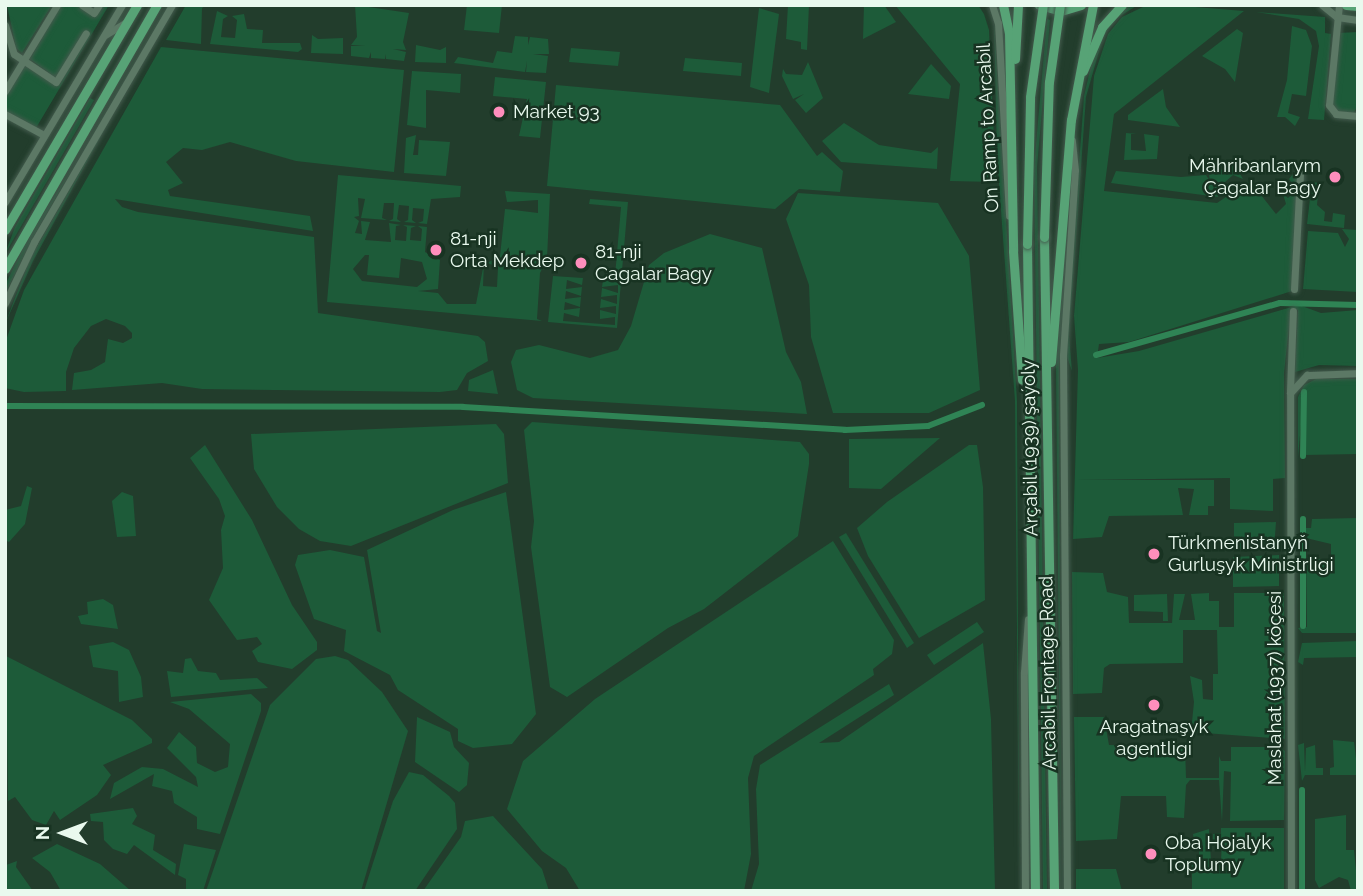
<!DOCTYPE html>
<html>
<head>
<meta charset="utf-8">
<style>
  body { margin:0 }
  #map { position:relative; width:1363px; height:896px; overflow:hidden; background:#223d2c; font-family:Raleway,sans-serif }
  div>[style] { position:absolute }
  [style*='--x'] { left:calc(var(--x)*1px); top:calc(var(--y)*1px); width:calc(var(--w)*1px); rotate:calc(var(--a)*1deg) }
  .green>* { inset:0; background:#1d5b39 }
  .canal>* { height:6px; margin:-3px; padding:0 3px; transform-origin:3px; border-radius:3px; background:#2f8455 }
  .roads { filter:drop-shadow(0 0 2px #435b4d) drop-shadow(0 0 2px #435b4d) }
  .minor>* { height:7px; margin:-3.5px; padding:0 3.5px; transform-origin:3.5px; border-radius:3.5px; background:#5c7865 }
  .major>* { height:9px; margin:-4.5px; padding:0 4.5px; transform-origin:4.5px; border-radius:4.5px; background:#57a376 }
  .bridges { filter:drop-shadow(0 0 2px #435b4d) drop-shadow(0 0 2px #435b4d) }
  .major-bridge>* { height:9px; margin:-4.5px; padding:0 4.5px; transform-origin:4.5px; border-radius:4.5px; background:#57a376 }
  .dots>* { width:19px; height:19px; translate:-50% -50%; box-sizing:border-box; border:4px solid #183322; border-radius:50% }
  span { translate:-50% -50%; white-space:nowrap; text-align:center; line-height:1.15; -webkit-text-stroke:5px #183322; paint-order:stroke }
  .poi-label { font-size:19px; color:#e9f9ee }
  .left { translate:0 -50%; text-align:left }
  .right { translate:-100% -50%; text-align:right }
  .street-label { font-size:19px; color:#e9f9ee }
  .frame { position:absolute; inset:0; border:7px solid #e9f9ee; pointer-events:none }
  .north { position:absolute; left:28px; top:798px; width:70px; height:70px; -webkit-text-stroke:5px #183322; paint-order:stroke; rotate:270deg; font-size:19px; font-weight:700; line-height:28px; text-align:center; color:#e9f9ee }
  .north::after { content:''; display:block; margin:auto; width:24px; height:32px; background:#e9f9ee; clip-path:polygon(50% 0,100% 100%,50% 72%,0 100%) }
</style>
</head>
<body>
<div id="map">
  <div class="green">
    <i style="clip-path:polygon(7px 5px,52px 5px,22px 53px,16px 48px)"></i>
    <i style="clip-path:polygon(61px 5px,77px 5px,95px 16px,102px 5px,109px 5px,36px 128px,5px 110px,5px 96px,25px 66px,56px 85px,56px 78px,30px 59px)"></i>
    <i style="clip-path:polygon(186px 5px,207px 5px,202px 8px,201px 44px,166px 40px)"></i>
    <i style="clip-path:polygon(355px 5px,409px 13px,403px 42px,406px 50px,393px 49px,406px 52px,404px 61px,386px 59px,386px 54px,385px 59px,371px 58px,371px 52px,369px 58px,351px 56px,351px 46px,365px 46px,351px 45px,357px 37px)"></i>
    <i style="clip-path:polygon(467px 5px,502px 5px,499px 33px,464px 30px)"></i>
    <i style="clip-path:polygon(788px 5px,809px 5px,807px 50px,801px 49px,801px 42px,786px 39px)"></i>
    <i style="clip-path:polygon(864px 5px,884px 5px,896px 22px,863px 39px)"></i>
    <i style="clip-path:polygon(895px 5px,978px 5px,984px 14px,989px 30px,996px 182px,950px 181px,960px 84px)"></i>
    <i style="clip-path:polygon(1131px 5px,1138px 5px,1115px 19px,1103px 37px,1086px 97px,1069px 336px,1072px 371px,1066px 354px,1068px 316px,1084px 96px,1095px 49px,1106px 27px,1121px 11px)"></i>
    <i style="clip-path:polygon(1171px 5px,1244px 11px,1114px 114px,1104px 191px,1217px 203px,1250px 181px,1276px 214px,1286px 204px,1283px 194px,1288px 198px,1297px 190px,1289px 179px,1297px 169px,1299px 172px,1292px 291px,1129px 342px,1099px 344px,1097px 358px,1139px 351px,1299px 305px,1321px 313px,1358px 310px,1358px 366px,1319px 365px,1295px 372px,1298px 310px,1291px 309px,1284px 373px,1285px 478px,1273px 479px,1273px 511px,1230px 509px,1230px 478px,1076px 480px,1214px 480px,1214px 506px,1208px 506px,1208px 515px,1189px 515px,1194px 489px,1178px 488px,1183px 515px,1109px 516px,1102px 537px,1073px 539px,1078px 370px,1074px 316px,1094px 76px,1108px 34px,1122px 17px,1143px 7px)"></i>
    <i style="clip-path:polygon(759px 8px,779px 14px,769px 93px,750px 87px)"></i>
    <i style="clip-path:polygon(217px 11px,228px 16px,223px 19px,221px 37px,235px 38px,237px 20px,232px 16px,244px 14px,247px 29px,263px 30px,262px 43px,300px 43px,302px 49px,298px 52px,210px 44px)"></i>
    <i style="clip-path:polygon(1256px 12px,1325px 17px,1325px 33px,1331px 34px,1324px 120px,1308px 119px,1319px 46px,1316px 31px,1299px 19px)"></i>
    <i style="clip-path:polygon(994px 18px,1017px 401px,1019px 868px,1015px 401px,997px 156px)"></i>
    <i style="clip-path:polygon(1047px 19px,1050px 20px,1037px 167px,1047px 891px,1043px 891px,1034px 167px)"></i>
    <i style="clip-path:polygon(1292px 26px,1306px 30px,1312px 46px,1306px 96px,1292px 94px,1288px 113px,1300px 117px,1295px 126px,1285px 117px,1277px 117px,1287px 80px)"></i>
    <i style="clip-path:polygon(1237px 29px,1243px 33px,1235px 82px,1225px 69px,1202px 56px)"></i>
    <i style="clip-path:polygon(1358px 32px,1358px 106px,1353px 113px,1338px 111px,1332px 102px,1338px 33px)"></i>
    <i style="clip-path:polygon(312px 35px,318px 39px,343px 38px,343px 54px,311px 53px)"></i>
    <i style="clip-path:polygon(515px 36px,528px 37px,528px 45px,530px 37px,548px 39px,549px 54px,533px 54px,548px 56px,546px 73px,526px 72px,527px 61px,525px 72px,454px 63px,458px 57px,493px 63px,497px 51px,512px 53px)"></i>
    <i style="clip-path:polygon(416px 45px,440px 50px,446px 47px,446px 63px,415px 62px)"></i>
    <i style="clip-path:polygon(161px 47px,404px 70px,394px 172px,296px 161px,230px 142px,202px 150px,183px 148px,166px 162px,183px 183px,168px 190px,170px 196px,310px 216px,313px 231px,115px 199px,122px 207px,138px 212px,314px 237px,318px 313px,478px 336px,485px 342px,488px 361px,467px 373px,457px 390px,440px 392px,202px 389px,162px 383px,72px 390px,74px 373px,91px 370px,105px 362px,108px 339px,123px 343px,132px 338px,132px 333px,125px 326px,106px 319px,91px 326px,74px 348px,66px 372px,66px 391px,24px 392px,5px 388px,5px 343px,24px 290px)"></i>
    <i style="clip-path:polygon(571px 48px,620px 52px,618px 66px,569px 62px)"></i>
    <i style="clip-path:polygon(685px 58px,742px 63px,741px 76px,683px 71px)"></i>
    <i style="clip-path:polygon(808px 62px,823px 98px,806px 113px,795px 100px,804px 94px,793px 99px,782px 76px,783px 69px,786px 74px,802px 75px)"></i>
    <i style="clip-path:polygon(931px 64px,951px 86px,949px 99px,908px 94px)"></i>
    <i style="clip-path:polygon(412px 71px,461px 74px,460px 93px,426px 90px,426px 128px,407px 125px)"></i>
    <i style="clip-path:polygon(495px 77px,546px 82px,540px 138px,519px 136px,527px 99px,493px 96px)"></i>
    <i style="clip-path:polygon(556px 85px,780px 105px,817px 156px,822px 152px,843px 171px,840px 192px,799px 189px,775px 209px,547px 186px)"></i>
    <i style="clip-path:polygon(1163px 89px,1166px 107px,1180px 127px,1128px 120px,1128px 115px)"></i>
    <i style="clip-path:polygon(90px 98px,94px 100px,5px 254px,15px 227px)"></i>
    <i style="clip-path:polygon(114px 112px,33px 261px,5px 324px,30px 259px)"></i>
    <i style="clip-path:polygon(844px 123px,879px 145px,931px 153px,938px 147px,937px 169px,841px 162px,822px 141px)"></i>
    <i style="clip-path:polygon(1126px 133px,1137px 134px,1131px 134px,1131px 150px,1146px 151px,1144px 134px,1159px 136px,1157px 159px,1124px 160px)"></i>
    <i style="clip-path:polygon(416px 135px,413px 155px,418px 155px,419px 140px,450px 142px,446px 176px,404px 173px,406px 138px)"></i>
    <i style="clip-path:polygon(1234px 164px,1243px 179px,1233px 175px,1217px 189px,1218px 197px,1111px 183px,1116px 171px,1181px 177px,1206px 175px,1210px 181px,1209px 175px)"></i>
    <i style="clip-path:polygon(73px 167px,33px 237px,5px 294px,5px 285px,30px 235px)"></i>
    <i style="clip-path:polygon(1071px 174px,1059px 365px,1061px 891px,1056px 365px)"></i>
    <i style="clip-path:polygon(evenodd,338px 175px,461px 186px,460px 197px,431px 199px,427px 224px,418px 223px,423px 221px,424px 209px,413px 208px,412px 220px,416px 223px,404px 222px,408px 220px,409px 206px,399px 205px,397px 219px,401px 222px,389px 221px,393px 219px,394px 203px,384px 203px,382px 218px,387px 220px,361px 218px,365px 199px,358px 198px,359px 216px,354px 217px,359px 221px,355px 233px,362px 234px,361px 221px,370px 222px,365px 240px,391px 242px,389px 223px,401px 225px,396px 226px,395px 240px,406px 241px,407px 227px,403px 225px,416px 226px,411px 228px,410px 240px,421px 241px,422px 229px,418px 226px,427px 227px,425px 252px,440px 260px,438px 289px,418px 291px,438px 293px,447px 304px,476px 304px,484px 263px,483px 286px,497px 287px,498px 267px,487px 263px,500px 256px,505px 209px,538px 213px,538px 200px,507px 202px,505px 191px,550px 194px,547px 259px,540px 273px,537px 319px,542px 321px,327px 302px,338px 175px,365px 255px,369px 255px,367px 275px,399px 278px,401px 258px,422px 262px,427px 279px,417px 287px,362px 281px,353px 269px,365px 255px)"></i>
    <i style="clip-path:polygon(1312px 182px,1319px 183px,1317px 205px,1325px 212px,1324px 221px,1332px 222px,1333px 213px,1345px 215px,1344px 228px,1307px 224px)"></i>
    <i style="clip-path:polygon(798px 193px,938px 203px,969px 256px,980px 390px,929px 413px,833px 413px,811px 337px,809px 285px,786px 219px)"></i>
    <i style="clip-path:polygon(590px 199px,628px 202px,617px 328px,548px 322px,553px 276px,583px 278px,582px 285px,567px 280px,566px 289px,582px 287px,581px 296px,566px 291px,565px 299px,581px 297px,580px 307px,565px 302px,564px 310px,580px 308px,579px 317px,564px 313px,563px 321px,615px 325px,615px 317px,600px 319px,600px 310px,616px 314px,616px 306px,600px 308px,601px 299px,617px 304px,617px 295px,601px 297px,602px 288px,618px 293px,618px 285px,602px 287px,603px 280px,615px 276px,621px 207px,589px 204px)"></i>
    <i style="clip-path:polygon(1342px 229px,1358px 230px,1358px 292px,1303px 289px,1308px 231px,1338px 233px,1345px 247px,1349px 239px)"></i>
    <i style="clip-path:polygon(710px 234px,762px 248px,786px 352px,801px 382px,807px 414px,533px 398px,517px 390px,511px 362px,516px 350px,539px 345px,590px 358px,618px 350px,631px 326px,649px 265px,664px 253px)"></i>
    <i style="clip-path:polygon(493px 370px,498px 394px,468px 391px,469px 380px)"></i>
    <i style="clip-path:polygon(1316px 379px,1358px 379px,1358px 454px,1304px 455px,1304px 391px,1298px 457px,1298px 397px,1304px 385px)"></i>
    <i style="clip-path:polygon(532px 422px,800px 442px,809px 454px,809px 464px,798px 536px,704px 609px,668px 628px,567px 697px,550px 687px,531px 547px,534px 521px,524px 430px)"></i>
    <i style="clip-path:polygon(496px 424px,504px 434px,508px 483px,351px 546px,320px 541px,299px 529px,277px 507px,254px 469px,251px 434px)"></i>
    <i style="clip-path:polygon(940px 438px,881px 489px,849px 488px,849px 439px)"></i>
    <i style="clip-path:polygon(205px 445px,252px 520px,292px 605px,317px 642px,317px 650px,292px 669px,258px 662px,252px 651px,262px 644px,257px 637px,237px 640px,209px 600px,223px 568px,221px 530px,225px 516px,219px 499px,190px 458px)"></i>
    <i style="clip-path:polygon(969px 445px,977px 445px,983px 487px,985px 600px,919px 638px,868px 556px,857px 528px,887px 502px)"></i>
    <i style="clip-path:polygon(27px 486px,32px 488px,25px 524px,9px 542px,5px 540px,5px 510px,21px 506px)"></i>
    <i style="clip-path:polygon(122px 492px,133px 496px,136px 536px,117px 537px,112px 501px)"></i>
    <i style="clip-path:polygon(506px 492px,536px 714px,512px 744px,473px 748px,458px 741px,458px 729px,398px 690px,390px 675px,344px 651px,346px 630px,314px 619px,295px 565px,298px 555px,330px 550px,364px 557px,377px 631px,381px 633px,367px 550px,453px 510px)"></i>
    <i style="clip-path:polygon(1358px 518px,1358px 633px,1302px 633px,1298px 628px,1307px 627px,1306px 559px,1331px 559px,1331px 544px,1306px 538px,1305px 528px,1311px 528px,1312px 519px)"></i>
    <i style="clip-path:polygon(1276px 522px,1274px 549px,1234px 549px,1234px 523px)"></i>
    <i style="clip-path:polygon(846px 533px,914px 643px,907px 648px,839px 537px)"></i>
    <i style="clip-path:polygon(833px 541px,894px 640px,892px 654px,873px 669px,874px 675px,754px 756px,748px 778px,751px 854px,744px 891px,580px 891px,566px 868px,542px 851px,507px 809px,523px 761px,595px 699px)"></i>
    <i style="clip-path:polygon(1279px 555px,1279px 586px,1233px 587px,1233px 557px)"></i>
    <i style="clip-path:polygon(1072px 572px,1103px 573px,1107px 592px,1128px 597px,1129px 623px,1172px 623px,1174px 594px,1185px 594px,1179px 620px,1195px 620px,1191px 594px,1209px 593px,1209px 601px,1219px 601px,1219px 627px,1234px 627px,1234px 593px,1284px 593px,1285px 739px,1191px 732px,1194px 702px,1190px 676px,1202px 680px,1203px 699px,1213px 700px,1213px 674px,1218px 674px,1217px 630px,1183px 630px,1183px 663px,1110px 664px,1104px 668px,1102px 693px,1073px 694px)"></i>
    <i style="clip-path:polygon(1167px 594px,1168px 621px,1163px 621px,1163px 612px,1134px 611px,1134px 595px)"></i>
    <i style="clip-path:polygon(103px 599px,113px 605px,118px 629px,81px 624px,78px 616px,88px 614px,87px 602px)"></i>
    <i style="clip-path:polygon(977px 622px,984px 632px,934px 665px,927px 655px)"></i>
    <i style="clip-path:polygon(1358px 641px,1358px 657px,1304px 658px,1303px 665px,1298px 662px,1302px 643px)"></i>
    <i style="clip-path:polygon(113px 642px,129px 650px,141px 677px,143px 697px,119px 702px,118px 671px,93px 667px,89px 646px)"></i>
    <i style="clip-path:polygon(983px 643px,991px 719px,995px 891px,751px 891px,759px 864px,756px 789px,760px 765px,889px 684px,894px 695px,819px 743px,839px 742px)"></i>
    <i style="clip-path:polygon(6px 656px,132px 720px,152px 739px,152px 743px,103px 765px,111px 775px,97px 795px,60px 820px,54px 811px,46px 825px,32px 820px,15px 797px,8px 801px)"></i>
    <i style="clip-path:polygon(335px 656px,348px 660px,382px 692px,408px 731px,361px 891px,206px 891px,270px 705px,316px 659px)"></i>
    <i style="clip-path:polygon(191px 658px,198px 671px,216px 673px,220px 680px,257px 678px,268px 688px,171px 697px,167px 671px,183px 673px,185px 659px)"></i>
    <i style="clip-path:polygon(251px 694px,261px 703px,261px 711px,220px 834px,197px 829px,197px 817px,174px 803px,172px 791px,152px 786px,154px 774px,110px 799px,114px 783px,142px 767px,163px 769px,198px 787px,196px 777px,167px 748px,179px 732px,196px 747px,197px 763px,215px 772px,228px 767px,230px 744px,189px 709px,170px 702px)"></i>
    <i style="clip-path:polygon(417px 717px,450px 732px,454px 747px,469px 763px,467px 785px,459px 792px,415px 762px)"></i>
    <i style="clip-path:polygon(1074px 717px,1104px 717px,1109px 745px,1185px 746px,1186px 778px,1219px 778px,1219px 756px,1221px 761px,1231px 761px,1231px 747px,1278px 747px,1285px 751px,1284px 820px,1230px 821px,1231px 772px,1224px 771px,1222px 822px,1219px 780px,1190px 780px,1186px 785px,1184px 818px,1167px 817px,1166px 796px,1121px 796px,1117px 839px,1076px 841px)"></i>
    <i style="clip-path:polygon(1333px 740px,1354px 742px,1358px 775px,1330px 775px,1330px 768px,1334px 767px)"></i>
    <i style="clip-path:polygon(1304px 743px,1305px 772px,1306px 748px,1315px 745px,1316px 768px,1323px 768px,1323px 775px,1305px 775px,1302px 781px,1298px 745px)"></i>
    <i style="clip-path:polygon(409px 772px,423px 775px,449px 796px,455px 803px,457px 829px,415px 891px,364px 891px,393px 801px)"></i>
    <i style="clip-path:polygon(133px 808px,137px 816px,132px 824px,155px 835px,153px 850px,176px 864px,175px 875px,134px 845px,127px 854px,113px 849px,104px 840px,103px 822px,91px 821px,90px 814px)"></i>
    <i style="clip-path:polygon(1346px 815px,1346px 850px,1354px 850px,1358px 891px,1351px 891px,1348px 880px,1339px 877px,1319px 888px,1315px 880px,1315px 819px)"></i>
    <i style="clip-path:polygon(493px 816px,542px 869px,549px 891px,423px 891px,461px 837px,465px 821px)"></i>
    <i style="clip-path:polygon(1221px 828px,1284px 828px,1284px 891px,1192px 891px,1192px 863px,1199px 863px,1199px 842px,1194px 841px,1193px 834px,1209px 829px,1211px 861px,1221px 861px,1222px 841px,1213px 840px,1213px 834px,1221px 833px)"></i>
    <i style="clip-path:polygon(57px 844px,100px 864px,131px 891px,61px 891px,50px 872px,32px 858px)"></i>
    <i style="clip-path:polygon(184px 844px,216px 850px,203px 891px,186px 891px,186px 879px,178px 875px)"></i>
    <i style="clip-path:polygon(17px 861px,16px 867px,33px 891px,5px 891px,6px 865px)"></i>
    <i style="clip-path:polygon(1076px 869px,1116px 869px,1122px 891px,1076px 891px)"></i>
  </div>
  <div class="canal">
    <i style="--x:1096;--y:355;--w:191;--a:-15.8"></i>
    <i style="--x:1280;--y:303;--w:78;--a:1.5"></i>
    <i style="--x:5;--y:406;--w:458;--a:0.1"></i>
    <i style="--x:463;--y:407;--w:383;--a:3.4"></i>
    <i style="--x:845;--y:430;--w:83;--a:-2.8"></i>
    <i style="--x:928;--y:426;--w:58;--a:-21.3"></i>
    <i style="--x:1303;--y:456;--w:64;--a:-89.1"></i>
    <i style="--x:1303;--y:519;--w:107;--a:90"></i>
    <i style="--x:1302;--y:790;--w:101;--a:90"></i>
  </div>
  <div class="roads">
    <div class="minor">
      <i style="--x:82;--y:5;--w:14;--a:34"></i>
      <i style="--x:94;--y:13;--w:9;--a:-58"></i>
      <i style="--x:992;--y:5;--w:19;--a:72"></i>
      <i style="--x:998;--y:23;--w:193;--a:86.7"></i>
      <i style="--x:1322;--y:5;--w:19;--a:39"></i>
      <i style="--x:1337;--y:17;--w:21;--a:8"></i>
      <i style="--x:1339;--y:5;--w:100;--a:95.7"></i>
      <i style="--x:1329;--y:105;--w:11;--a:52"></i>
      <i style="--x:1336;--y:114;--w:22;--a:5"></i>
      <i style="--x:5;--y:25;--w:30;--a:73"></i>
      <i style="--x:14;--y:54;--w:50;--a:33.7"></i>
      <i style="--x:56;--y:82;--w:57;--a:-58.5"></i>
      <i style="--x:105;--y:35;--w:27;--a:-31"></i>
      <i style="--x:5;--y:91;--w:100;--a:-58.8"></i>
      <i style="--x:5;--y:114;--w:44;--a:28.3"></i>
      <i style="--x:5;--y:202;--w:229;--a:-59.3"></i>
      <i style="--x:1294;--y:289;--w:116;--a:-87"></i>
      <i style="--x:5;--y:303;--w:68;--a:-64.6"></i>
      <i style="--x:34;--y:242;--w:274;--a:-59.8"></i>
      <i style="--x:1290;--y:391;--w:80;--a:-87.9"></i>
      <i style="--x:1025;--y:891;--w:219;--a:-90.3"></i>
      <i style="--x:1024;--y:672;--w:53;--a:-85.7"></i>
      <i style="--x:1067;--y:891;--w:536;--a:-90.43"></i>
      <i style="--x:1063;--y:355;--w:185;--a:-86.3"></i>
      <i style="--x:1075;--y:170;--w:30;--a:-96"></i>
      <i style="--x:1291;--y:891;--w:498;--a:-90.1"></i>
      <i style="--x:1290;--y:393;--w:25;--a:-47"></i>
      <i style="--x:1307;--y:375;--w:51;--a:-2.2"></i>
    </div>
    <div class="major">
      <i style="--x:1003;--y:5;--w:29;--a:78"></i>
      <i style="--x:1009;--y:33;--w:218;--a:88.9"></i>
      <i style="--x:1013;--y:251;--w:129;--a:86"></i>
      <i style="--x:1039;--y:5;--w:23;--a:15"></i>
      <i style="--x:1061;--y:11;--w:21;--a:-17"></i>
      <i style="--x:1346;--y:5;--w:12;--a:5"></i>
      <i style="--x:1015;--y:59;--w:54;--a:-86.8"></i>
      <i style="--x:1083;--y:71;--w:48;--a:-66.6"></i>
      <i style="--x:1102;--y:27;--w:30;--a:-48"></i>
      <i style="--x:5;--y:230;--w:261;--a:-59.6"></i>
      <i style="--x:1044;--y:237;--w:654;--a:89.12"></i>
      <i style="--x:1027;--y:244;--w:647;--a:89.29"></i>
      <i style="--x:5;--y:269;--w:305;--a:-60.1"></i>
      <i style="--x:1051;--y:362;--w:243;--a:-85.3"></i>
      <i style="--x:1071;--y:120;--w:117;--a:-79.2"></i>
    </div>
  </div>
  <div class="bridges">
    <div class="major-bridge">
      <i style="--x:1044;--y:237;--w:155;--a:-88.2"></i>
      <i style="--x:1049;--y:82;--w:78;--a:-81.9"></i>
      <i style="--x:1027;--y:244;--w:147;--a:-88.8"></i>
      <i style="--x:1030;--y:97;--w:93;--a:-82"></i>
    </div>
  </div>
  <div class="dots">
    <i style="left:499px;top:112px;background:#fe8ebc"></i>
    <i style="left:1335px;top:177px;background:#fe8ebc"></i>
    <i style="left:436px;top:250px;background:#fe8ebc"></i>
    <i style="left:581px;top:263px;background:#fe8ebc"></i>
    <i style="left:1154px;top:554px;background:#fe8ebc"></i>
    <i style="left:1154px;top:705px;background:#fe8ebc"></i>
    <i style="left:1151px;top:854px;background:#fe8ebc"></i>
  </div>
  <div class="poi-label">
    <span class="left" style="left:513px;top:112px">Market 93</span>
    <span class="right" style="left:1321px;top:177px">Mähribanlarym<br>Çagalar Bagy</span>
    <span class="left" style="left:450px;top:250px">81-nji<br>Orta Mekdep</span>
    <span class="left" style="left:595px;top:263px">81-nji<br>Cagalar Bagy</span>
    <span class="left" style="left:1168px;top:554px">Türkmenistanyň<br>Gurluşyk Ministrligi</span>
    <span style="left:1154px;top:738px">Aragatnaşyk<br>agentligi</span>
    <span class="left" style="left:1165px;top:854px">Oba Hojalyk<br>Toplumy</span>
  </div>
  <div class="street-label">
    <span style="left:988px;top:128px;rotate:-93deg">On Ramp to Arcabil</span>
    <span style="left:1030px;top:448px;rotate:-91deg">Arçabil (1939) şaýoly</span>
    <span style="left:1048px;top:673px;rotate:-91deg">Arcabil Frontage Road</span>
    <span style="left:1275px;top:688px;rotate:-90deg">Maslahat (1937) köçesi</span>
  </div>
  <div class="frame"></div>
  <div class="north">N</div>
</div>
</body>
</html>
